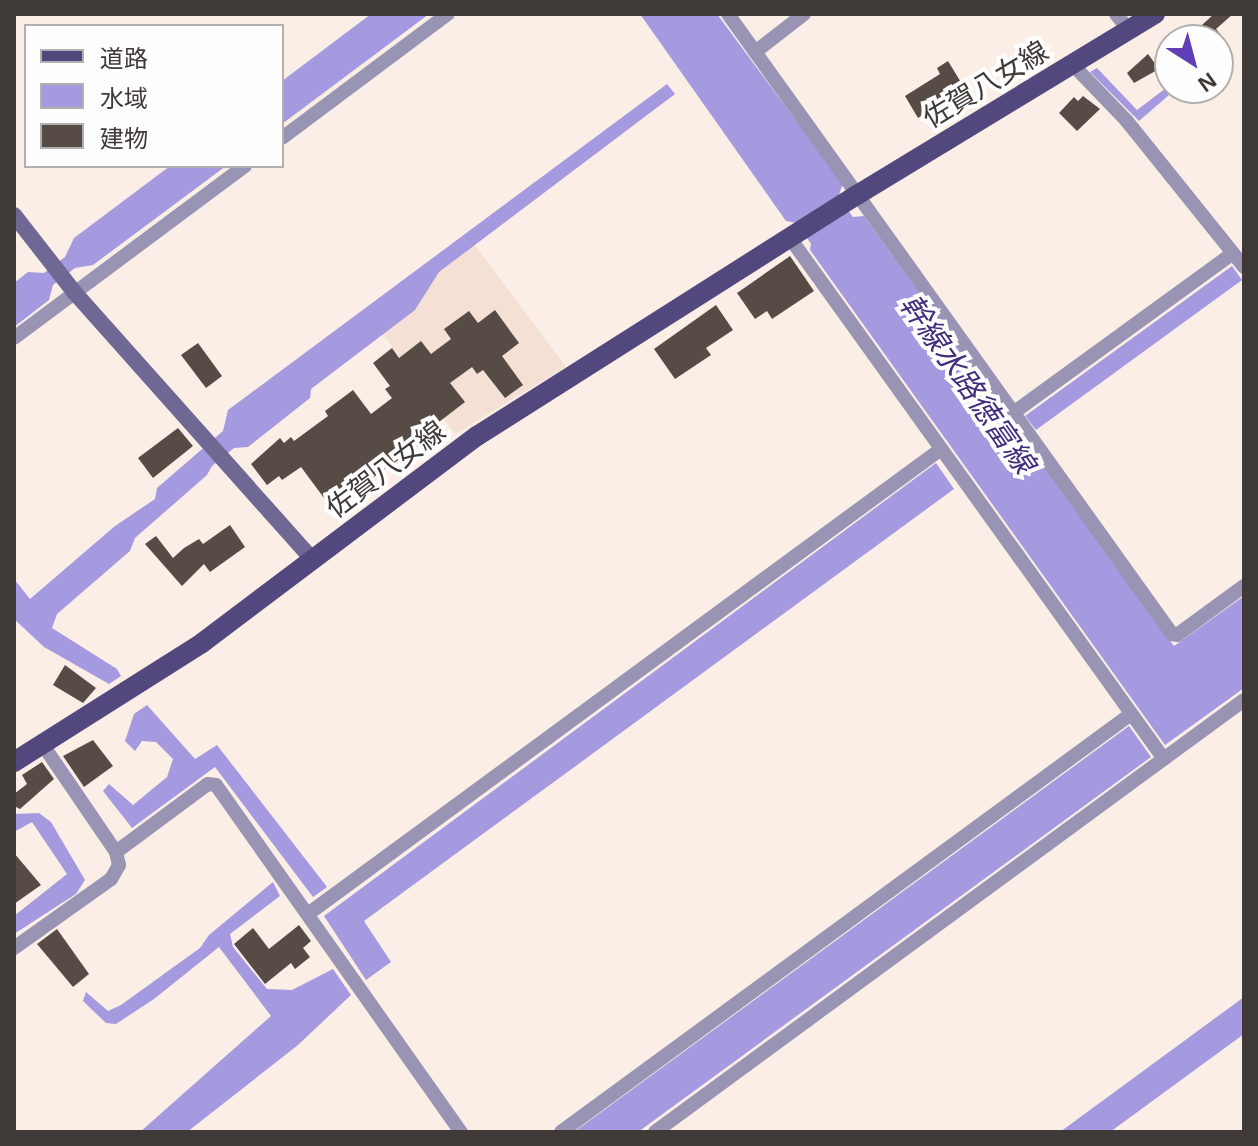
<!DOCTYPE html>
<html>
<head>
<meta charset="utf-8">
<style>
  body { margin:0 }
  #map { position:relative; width:1258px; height:1146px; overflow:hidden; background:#fbeee6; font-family:Helvetica,"Noto Sans JP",sans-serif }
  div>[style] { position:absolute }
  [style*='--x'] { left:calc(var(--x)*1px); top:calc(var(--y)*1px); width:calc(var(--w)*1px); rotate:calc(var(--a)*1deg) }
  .built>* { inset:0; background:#f4e0d4 }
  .water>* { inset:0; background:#a599df }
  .building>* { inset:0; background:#564c45 }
  .street>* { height:14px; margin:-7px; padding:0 7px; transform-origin:7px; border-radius:7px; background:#9994b3 }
  .secondary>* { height:16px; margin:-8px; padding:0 8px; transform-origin:8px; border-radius:8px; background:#6f6894 }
  .primary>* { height:20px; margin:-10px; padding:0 10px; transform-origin:10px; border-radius:10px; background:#52487d }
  span { translate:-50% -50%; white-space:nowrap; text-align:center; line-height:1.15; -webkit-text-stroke:8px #fefefe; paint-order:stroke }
  .street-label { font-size:28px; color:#3f3a37 }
  .water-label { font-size:30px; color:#432d7e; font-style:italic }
  .frame { position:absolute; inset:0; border:16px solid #3f3a37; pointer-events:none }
  .legend { position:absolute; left:24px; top:24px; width:260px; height:144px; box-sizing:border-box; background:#fefefe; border:2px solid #b2b0ae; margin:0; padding:10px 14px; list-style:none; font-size:24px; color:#3f3a37 }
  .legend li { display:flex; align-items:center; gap:16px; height:40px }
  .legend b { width:40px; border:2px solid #b2b0ae }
  .north { position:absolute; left:1154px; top:24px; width:80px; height:80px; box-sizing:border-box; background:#fefefe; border:2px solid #b2b0ae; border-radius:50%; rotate:144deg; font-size:22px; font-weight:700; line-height:32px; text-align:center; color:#3f3a37 }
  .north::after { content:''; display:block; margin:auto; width:28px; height:36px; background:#613eb6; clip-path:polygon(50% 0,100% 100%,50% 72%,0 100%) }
</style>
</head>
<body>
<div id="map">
  <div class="built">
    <i style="clip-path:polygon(470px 239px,566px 367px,455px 434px,370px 316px)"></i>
  </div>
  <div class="water">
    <i style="clip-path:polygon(371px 14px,429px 14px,282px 124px,282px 81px)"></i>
    <i style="clip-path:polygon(640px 14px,717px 14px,843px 184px,838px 197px,853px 217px,864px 216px,1174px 646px,1244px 596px,1244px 688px,1165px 745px,810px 250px,811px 244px,797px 223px,786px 221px)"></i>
    <i style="clip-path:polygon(1097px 68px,1137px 110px,1170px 85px,1177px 88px,1139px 121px,1090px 72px)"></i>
    <i style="clip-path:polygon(667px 84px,675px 94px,439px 272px,415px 310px,311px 389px,310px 398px,248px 447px,234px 448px,212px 466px,207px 475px,135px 538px,130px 551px,57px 614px,52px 628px,117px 669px,121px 676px,109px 684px,44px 647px,14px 619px,14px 579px,30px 599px,115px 526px,155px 499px,157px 488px,223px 431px,228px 410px)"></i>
    <i style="clip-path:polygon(170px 166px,226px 166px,93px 265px,75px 268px,53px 285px,49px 300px,14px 327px,14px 283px,28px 272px,44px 273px,65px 257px,74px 238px)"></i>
    <i style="clip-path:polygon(1232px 266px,1242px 280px,1036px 430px,1025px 416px)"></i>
    <i style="clip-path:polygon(936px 463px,954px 489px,364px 921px,391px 962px,366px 980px,324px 916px)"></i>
    <i style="clip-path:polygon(147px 705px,195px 759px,217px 745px,327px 887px,313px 897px,215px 767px,132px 828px,103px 791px,109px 784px,133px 805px,167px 777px,173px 759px,156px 742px,142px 741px,135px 751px,125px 741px,134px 714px)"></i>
    <i style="clip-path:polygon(1129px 726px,1151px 757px,638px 1132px,574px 1132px)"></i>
    <i style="clip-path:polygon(39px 813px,51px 822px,85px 880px,76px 894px,14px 934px,14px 916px,67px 874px,32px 822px,14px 832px,14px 814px)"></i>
    <i style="clip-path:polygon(273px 882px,280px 896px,230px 934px,233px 947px,267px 989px,292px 990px,333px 969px,351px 995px,298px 1045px,187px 1132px,140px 1132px,271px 1016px,219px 947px,154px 999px,116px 1024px,106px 1023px,83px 1001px,86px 992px,108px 1011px,121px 1005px,200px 948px,209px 935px)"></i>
    <i style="clip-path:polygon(1244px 997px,1244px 1034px,1110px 1132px,1060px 1132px)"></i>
  </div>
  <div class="building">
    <i style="clip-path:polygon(1214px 14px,1233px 14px,1216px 29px,1221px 35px,1215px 40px,1198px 40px,1192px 34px)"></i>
    <i style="clip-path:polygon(1148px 54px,1159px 69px,1134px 83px,1127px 73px)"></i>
    <i style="clip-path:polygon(948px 61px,965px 89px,937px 110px,935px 107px,918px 118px,905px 96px,940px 74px,937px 68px)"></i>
    <i style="clip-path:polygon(1083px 96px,1100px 109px,1077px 131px,1059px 113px,1074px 97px,1078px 101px)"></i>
    <i style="clip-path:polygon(790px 256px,814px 291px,772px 319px,767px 311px,755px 319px,737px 293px)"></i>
    <i style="clip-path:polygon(716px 305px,733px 330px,706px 348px,711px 355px,675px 379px,654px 349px)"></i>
    <i style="clip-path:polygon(495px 310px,519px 343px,502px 356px,523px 385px,505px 398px,483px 370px,477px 374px,472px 367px,450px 383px,465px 402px,422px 435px,426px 441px,368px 481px,374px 489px,352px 505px,341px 498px,330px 506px,301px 467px,282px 480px,279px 476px,267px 485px,251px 464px,280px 438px,284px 443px,291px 437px,294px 441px,328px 416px,325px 411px,353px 390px,371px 414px,392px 398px,385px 389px,390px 386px,373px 363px,392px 348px,399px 358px,421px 341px,431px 354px,451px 339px,444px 329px,469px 311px,478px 323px)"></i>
    <i style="clip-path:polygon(198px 343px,222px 376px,206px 388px,181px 355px)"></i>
    <i style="clip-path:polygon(178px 428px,193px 446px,153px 478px,138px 458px)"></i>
    <i style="clip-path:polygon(230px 525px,245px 547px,210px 572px,204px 564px,182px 586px,145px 544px,156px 536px,173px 558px,184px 548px,199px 539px,203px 544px)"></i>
    <i style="clip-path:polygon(65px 665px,96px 688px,83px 703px,53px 685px)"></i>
    <i style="clip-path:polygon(93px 740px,113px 766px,84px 787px,63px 756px)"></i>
    <i style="clip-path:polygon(42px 762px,54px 779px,20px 809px,14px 806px,14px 794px,27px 784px,22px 775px)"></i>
    <i style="clip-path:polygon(14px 853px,41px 885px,14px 904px)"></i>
    <i style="clip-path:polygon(299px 925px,311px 941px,303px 948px,310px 957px,295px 969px,291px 963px,265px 984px,234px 944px,253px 928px,269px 949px)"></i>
    <i style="clip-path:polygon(57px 929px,89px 974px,73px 987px,37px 944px)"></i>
  </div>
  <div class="street">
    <i style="--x:728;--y:14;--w:763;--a:54.39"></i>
    <i style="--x:1172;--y:634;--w:5;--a:11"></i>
    <i style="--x:1177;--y:635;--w:83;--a:-36.2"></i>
    <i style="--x:1116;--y:14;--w:21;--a:51"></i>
    <i style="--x:755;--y:52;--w:62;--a:-37.8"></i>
    <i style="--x:1073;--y:65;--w:76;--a:46.1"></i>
    <i style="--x:1126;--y:120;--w:189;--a:51.2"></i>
    <i style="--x:282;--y:138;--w:207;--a:-36.8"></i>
    <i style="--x:790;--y:238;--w:641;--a:54.33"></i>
    <i style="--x:14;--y:338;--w:288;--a:-36.7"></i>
    <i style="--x:1013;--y:413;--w:272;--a:-36"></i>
    <i style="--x:43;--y:745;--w:130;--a:55.7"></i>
    <i style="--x:308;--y:914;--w:785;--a:-36.3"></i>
    <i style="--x:14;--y:948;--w:119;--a:-35.4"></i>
    <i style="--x:111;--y:879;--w:16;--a:-60"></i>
    <i style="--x:119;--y:865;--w:13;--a:-103"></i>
    <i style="--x:116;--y:852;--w:114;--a:-36.5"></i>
    <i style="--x:208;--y:784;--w:8;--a:7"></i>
    <i style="--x:216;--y:785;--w:425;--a:54.8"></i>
    <i style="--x:561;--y:1132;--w:707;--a:-36.25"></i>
    <i style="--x:655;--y:1132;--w:730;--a:-36.26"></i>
  </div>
  <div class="secondary">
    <i style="--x:14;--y:215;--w:99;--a:52"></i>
    <i style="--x:75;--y:293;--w:358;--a:48.3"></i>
  </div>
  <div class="primary">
    <i style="--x:14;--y:762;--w:222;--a:-32.3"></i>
    <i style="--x:202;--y:643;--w:344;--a:-37"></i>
    <i style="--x:477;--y:436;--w:450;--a:-32.4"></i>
    <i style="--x:857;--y:195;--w:349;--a:-31.3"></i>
  </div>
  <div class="street-label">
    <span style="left:986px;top:85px;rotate:-31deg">佐賀八女線</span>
    <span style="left:386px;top:470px;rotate:-37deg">佐賀八女線</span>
  </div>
  <div class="water-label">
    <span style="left:967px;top:384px;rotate:55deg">幹線水路徳富線</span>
  </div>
  <div class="frame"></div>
  <ul class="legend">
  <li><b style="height:10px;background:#52487d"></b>道路</li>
  <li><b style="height:22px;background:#a599df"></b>水域</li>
  <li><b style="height:22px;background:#564c45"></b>建物</li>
  </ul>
  <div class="north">N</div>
</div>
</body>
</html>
